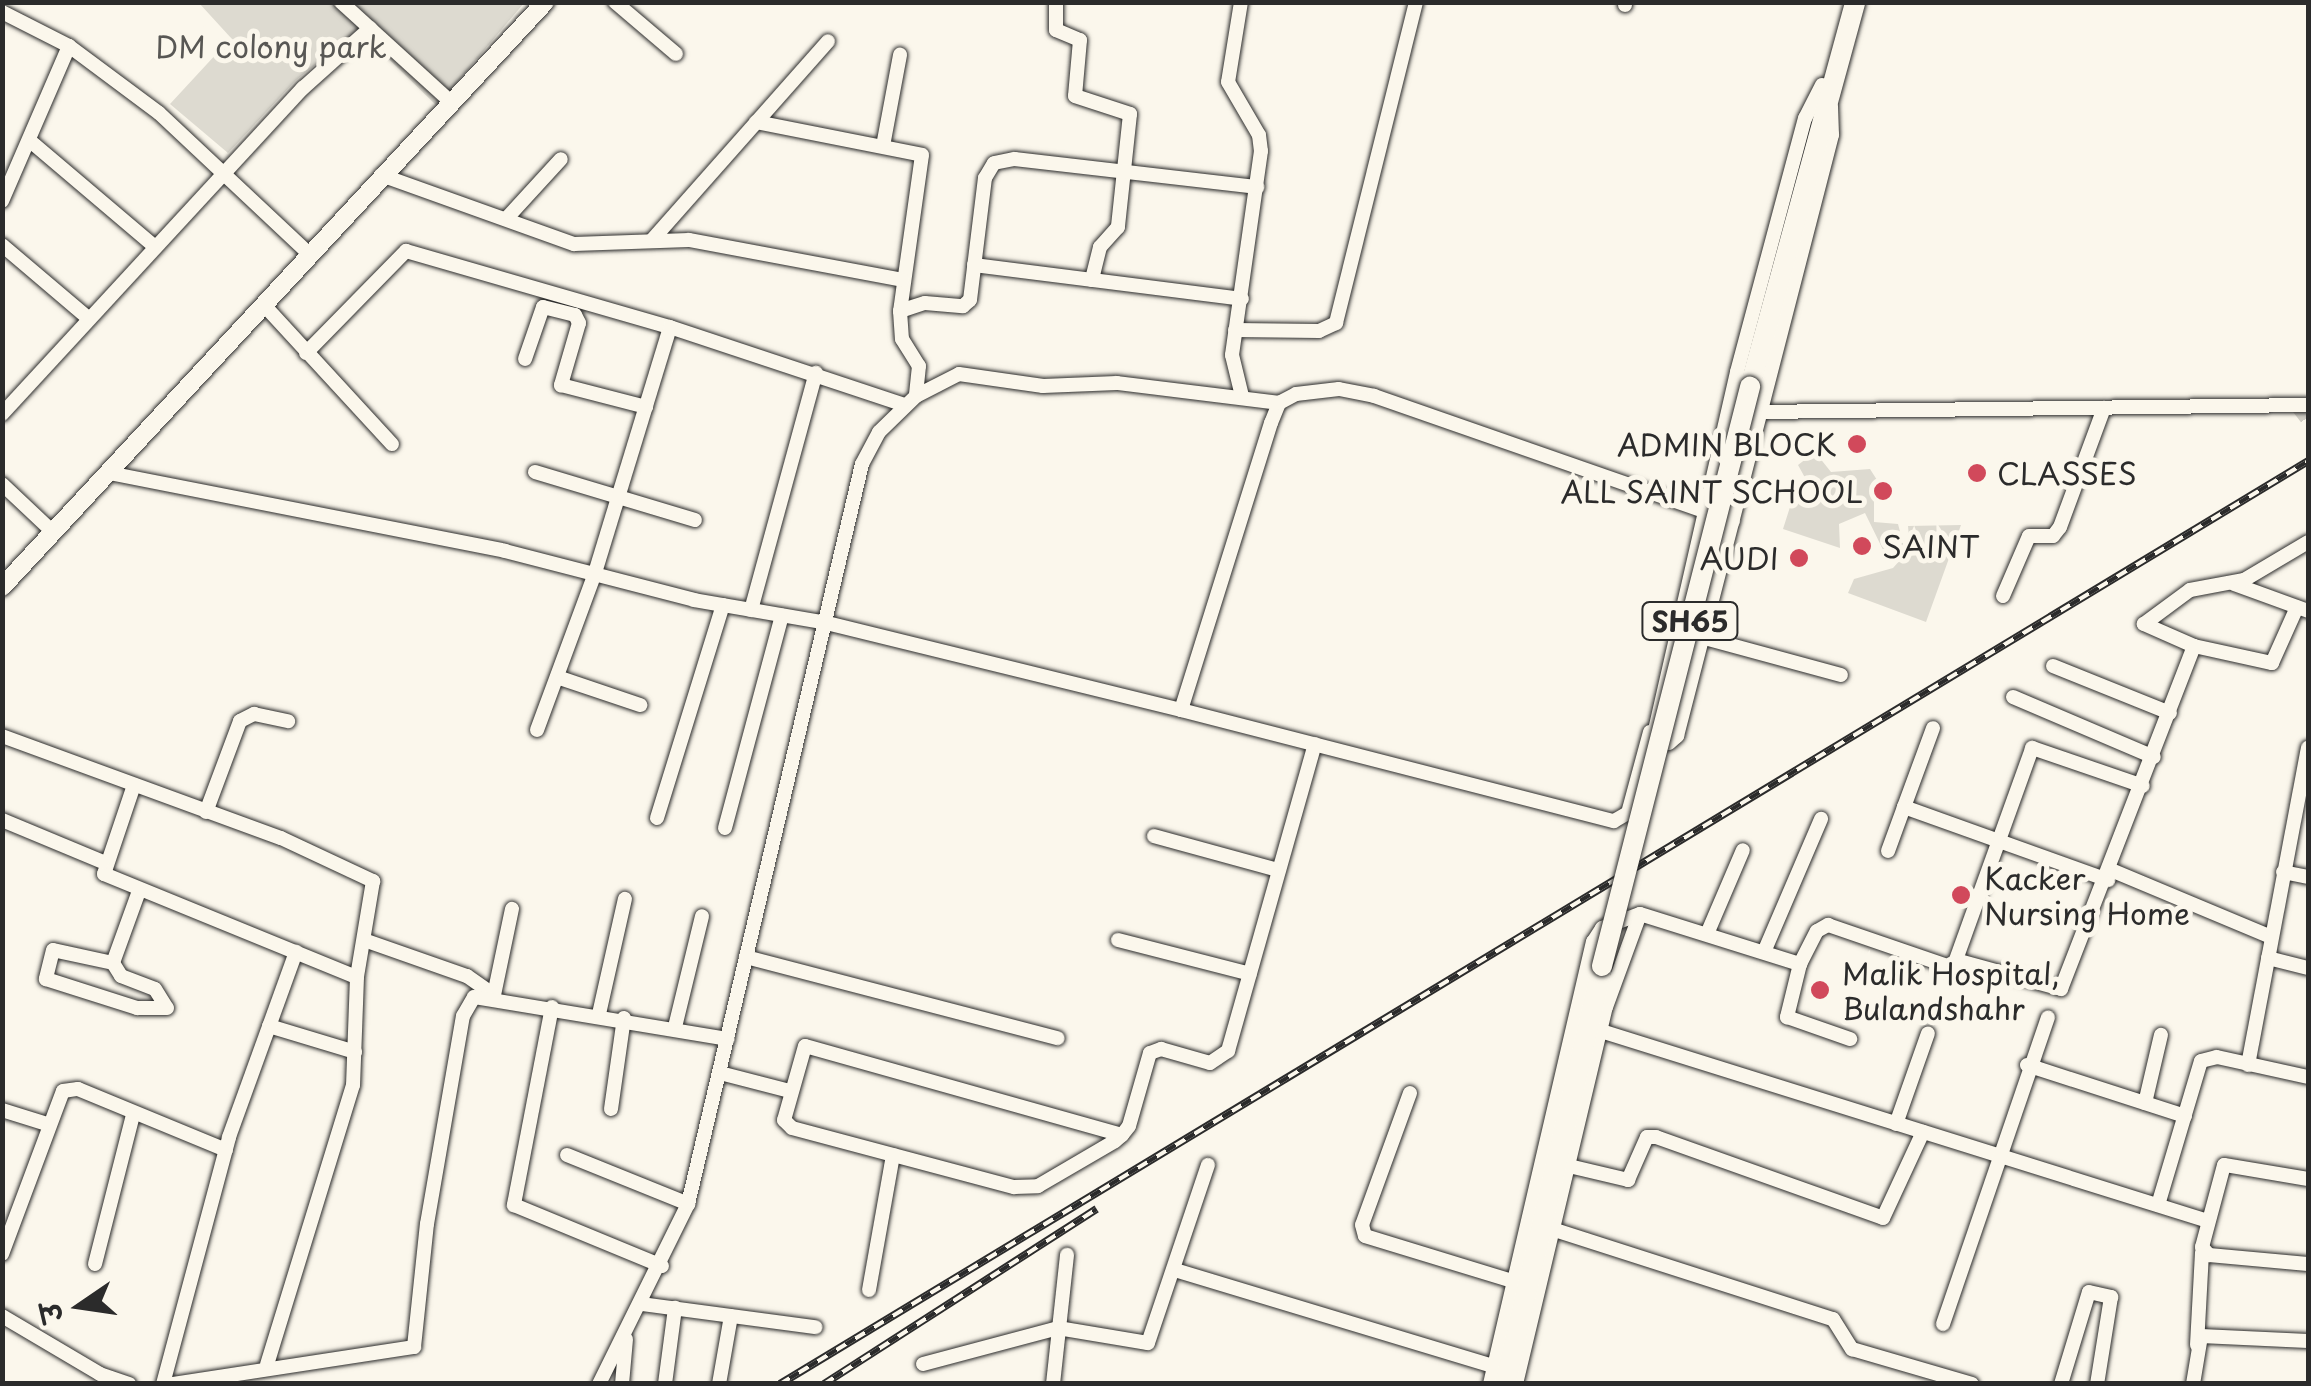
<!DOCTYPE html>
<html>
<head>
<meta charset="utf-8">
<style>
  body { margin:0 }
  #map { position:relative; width:2311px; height:1386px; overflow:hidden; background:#fbf7ec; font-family:"Playpen Sans","Playpen Sans Deva",sans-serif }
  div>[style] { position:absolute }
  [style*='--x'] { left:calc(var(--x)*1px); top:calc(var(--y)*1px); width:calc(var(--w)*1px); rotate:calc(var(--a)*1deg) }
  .green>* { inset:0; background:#dddad0 }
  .street-tunnel>* { height:14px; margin-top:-7px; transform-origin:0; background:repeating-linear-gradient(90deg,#d1cec5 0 14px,transparent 0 21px) }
  .roads { filter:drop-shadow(0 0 2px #2b2b2b) drop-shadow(0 0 2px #2b2b2b) }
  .street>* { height:14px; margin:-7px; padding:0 7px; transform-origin:7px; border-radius:7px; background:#fbf7ec }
  .secondary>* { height:18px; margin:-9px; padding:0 9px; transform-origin:9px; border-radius:9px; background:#fbf7ec }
  .primary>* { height:20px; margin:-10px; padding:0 10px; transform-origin:10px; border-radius:10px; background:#fbf7ec }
  .rail>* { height:8px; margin-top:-4px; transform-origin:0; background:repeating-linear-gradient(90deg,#fbf7ec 0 11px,#2b2b2b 0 22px); box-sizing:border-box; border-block:2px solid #2b2b2b }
  .bridges { filter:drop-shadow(0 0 2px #2b2b2b) drop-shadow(0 0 2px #2b2b2b) }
  .primary-bridge>* { height:20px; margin:-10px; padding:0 10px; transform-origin:10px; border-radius:10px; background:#fbf7ec }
  .dots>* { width:28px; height:28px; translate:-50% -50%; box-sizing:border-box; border:5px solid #fbf7ec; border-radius:50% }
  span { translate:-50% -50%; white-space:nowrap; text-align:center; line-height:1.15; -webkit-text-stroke:10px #fbf7ec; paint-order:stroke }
  .shield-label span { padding:2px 8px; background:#fbf7ec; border:2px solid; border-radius:8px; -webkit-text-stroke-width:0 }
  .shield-label { font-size:28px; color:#2b2b2b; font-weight:700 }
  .park-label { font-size:30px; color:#585754 }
  .poi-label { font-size:30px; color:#2b2b2b }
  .right { translate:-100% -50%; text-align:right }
  .left { translate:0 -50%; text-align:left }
  .frame { position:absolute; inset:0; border:5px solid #2b2b2b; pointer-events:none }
  .north { position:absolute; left:30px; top:1256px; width:100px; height:100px; -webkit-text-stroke:8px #fbf7ec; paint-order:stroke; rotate:257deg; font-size:28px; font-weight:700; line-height:40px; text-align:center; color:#2b2b2b }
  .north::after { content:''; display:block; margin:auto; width:35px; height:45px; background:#2b2b2b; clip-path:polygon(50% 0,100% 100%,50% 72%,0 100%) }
</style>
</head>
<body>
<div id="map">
  <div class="green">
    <i style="clip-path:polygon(199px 3px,524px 3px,437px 106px,359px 30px,296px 80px,228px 153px,170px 104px,231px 38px)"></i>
    <i style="clip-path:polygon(1815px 452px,1831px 472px,1870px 469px,1884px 491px,1874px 492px,1874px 522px,1898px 524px,1904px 547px,1889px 562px,1865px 513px,1839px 524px,1840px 548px,1783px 529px,1790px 507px,1814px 494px,1798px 465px)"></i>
    <i style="clip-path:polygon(1961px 525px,1926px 622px,1848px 593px,1854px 579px,1893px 568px,1910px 549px,1908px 526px)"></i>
  </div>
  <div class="street-tunnel">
    <i style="--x:2298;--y:407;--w:16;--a:52"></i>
  </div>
  <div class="roads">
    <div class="street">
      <i style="--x:341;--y:2;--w:150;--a:42.3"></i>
      <i style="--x:615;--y:2;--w:80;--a:40.4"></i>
      <i style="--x:1056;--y:2;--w:28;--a:90"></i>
      <i style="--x:1056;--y:30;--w:26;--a:23"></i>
      <i style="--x:1080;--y:40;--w:56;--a:95.1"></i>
      <i style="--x:1075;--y:96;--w:58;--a:18.1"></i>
      <i style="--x:1130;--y:114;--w:114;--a:96.1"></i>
      <i style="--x:1118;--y:227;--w:27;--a:132"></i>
      <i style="--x:1100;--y:247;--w:34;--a:104"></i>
      <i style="--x:1241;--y:2;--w:81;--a:99.2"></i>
      <i style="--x:1228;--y:82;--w:61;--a:59.7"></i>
      <i style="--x:1259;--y:135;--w:16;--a:83"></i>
      <i style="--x:1261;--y:151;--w:206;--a:98.1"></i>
      <i style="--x:1232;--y:355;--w:42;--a:76.3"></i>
      <i style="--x:1625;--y:5;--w:3;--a:-90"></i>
      <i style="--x:2;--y:12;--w:75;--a:26.9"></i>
      <i style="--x:69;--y:46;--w:112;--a:36.7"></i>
      <i style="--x:159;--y:113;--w:207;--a:43.2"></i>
      <i style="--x:1822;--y:85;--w:37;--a:117"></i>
      <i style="--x:1805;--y:118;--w:263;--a:105"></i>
      <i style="--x:1737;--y:372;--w:376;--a:102.9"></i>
      <i style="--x:1653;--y:739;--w:16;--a:14"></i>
      <i style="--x:1669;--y:743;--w:11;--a:-41"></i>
      <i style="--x:1677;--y:736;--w:621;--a:-75.54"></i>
      <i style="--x:1832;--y:135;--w:29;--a:-92"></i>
      <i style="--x:756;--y:122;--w:169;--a:11.2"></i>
      <i style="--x:922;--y:155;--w:158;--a:98"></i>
      <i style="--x:900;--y:311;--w:28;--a:86"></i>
      <i style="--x:902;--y:339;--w:32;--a:58"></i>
      <i style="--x:919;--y:366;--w:30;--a:96"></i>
      <i style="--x:29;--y:140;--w:165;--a:40.3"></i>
      <i style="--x:883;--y:146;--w:93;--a:-79.4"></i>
      <i style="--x:381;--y:175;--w:205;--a:19.7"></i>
      <i style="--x:574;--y:244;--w:115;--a:-2"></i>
      <i style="--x:689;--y:240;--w:217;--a:10.6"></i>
      <i style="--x:2;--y:201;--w:169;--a:-66.6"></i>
      <i style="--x:506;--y:219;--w:81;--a:-47.5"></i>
      <i style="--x:653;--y:239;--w:264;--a:-48.5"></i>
      <i style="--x:2;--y:245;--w:113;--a:40.3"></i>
      <i style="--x:974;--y:265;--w:270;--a:7.2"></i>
      <i style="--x:264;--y:305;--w:189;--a:47.4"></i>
      <i style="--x:900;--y:311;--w:26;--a:-18"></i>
      <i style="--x:925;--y:303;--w:38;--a:5"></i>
      <i style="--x:963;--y:306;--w:9;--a:-41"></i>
      <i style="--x:970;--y:300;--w:123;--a:-83"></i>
      <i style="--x:985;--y:178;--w:17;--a:-59"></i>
      <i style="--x:994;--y:163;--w:21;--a:-11"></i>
      <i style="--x:1015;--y:159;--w:244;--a:6.6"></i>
      <i style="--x:1235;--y:330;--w:84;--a:0.7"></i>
      <i style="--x:1319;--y:331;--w:19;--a:-25"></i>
      <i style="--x:1336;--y:323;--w:331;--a:-76"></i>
      <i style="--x:306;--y:353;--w:143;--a:-45.6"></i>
      <i style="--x:406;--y:251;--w:275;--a:16.1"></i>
      <i style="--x:525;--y:359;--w:55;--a:-70.9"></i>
      <i style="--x:543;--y:307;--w:33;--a:14"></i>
      <i style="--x:575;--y:315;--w:9;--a:63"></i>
      <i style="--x:579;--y:323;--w:65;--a:106.2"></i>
      <i style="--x:561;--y:385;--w:88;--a:14.5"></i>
      <i style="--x:1759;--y:412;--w:549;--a:-0.73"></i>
      <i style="--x:2;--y:414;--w:444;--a:-47.3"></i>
      <i style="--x:303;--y:88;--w:90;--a:-41.8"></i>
      <i style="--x:535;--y:472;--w:167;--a:16.7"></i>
      <i style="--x:109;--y:473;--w:404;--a:11.1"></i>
      <i style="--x:505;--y:551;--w:195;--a:14.5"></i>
      <i style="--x:694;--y:600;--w:135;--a:9.8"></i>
      <i style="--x:827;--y:623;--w:365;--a:13.8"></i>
      <i style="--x:1181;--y:710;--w:301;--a:-72.6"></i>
      <i style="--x:1271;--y:423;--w:22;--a:-68"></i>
      <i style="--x:1279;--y:403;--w:19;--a:-28"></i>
      <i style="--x:1296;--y:394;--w:43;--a:-6.6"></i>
      <i style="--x:1339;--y:389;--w:36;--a:11"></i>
      <i style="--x:1374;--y:396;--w:380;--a:19.2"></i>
      <i style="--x:2;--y:484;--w:70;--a:43.3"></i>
      <i style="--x:2234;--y:584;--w:79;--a:20"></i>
      <i style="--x:2003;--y:596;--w:65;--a:-66.6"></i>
      <i style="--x:2029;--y:536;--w:24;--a:0"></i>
      <i style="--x:2053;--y:536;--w:11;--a:-52"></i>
      <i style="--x:2060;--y:527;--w:127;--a:-69.7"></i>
      <i style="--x:751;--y:610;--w:246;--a:-74.7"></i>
      <i style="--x:1701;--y:637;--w:145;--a:15.2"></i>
      <i style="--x:2194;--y:646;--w:80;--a:12.3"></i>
      <i style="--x:2272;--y:663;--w:61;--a:-65.9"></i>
      <i style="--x:2053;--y:666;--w:126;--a:21.9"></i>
      <i style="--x:557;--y:677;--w:88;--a:18.6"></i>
      <i style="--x:2013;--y:697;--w:153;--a:23.1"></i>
      <i style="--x:1181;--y:710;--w:447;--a:14.4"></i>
      <i style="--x:1614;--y:821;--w:16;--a:-30"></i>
      <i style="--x:1628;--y:813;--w:84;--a:-74.8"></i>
      <i style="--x:537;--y:730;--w:164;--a:-69.7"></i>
      <i style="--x:594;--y:576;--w:260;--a:-73"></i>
      <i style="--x:670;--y:327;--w:247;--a:18.4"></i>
      <i style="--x:2;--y:736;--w:297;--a:20.1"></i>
      <i style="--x:281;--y:838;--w:102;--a:25.1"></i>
      <i style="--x:373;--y:881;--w:97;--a:99.5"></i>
      <i style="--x:357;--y:977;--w:108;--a:92.1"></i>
      <i style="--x:353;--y:1085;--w:292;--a:107.1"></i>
      <i style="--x:134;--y:785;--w:94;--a:108.6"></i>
      <i style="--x:104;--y:874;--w:273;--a:22.2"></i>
      <i style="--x:1904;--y:807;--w:84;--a:-69.8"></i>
      <i style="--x:206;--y:812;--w:97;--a:-69.5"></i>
      <i style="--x:240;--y:721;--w:16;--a:-27"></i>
      <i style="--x:254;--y:714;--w:35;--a:12"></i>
      <i style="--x:657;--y:818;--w:223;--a:-72.8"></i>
      <i style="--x:2;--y:820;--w:109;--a:22.6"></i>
      <i style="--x:725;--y:828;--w:220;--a:-75"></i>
      <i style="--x:1154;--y:836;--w:129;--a:15.3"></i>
      <i style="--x:1888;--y:851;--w:47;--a:-70"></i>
      <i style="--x:1904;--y:807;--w:217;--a:19.7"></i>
      <i style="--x:2111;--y:870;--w:173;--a:22.7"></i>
      <i style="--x:2283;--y:872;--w:25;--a:11"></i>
      <i style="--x:139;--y:891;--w:77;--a:109.9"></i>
      <i style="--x:113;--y:963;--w:15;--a:58"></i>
      <i style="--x:121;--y:976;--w:36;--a:21"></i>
      <i style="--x:155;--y:989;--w:22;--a:58"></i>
      <i style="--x:1707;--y:934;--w:91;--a:-66.8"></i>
      <i style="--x:364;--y:940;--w:109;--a:19.3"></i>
      <i style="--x:467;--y:976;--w:33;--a:35"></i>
      <i style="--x:494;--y:995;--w:88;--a:-78.2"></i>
      <i style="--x:1118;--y:940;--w:136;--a:14.4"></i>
      <i style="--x:1764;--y:952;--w:145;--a:-66.8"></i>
      <i style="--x:746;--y:957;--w:322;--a:14.6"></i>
      <i style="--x:2268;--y:958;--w:41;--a:14"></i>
      <i style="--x:1956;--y:960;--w:109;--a:15.4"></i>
      <i style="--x:2061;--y:989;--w:368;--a:-68.8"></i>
      <i style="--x:2194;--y:646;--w:55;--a:-156.3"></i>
      <i style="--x:2144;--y:624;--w:57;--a:-36.5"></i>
      <i style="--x:2190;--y:590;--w:55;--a:-10.5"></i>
      <i style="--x:2244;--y:580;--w:74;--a:-30.7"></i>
      <i style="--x:113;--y:963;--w:61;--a:-167.8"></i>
      <i style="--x:53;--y:950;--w:30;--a:104"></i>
      <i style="--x:46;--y:979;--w:96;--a:17.7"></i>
      <i style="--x:137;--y:1008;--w:30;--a:0"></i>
      <i style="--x:1800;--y:964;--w:55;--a:103.8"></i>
      <i style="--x:1787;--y:1017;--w:67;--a:19.2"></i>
      <i style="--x:552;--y:1007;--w:202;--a:100.9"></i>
      <i style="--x:514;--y:1205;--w:160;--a:22.4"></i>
      <i style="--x:599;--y:1014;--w:118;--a:-77.3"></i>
      <i style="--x:269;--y:1026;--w:90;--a:16.8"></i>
      <i style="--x:675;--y:1027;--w:114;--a:-76.3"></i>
      <i style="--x:1601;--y:1031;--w:633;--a:17.38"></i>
      <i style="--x:2027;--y:1065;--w:166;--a:17.9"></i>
      <i style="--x:2248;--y:1065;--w:323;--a:-79.3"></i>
      <i style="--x:720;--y:1073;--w:72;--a:14.4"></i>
      <i style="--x:1410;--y:1093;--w:140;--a:110"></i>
      <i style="--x:1362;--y:1225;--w:11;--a:75"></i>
      <i style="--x:1365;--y:1236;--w:157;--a:17"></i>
      <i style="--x:2145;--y:1103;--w:70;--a:-76.8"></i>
      <i style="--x:611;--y:1109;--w:92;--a:-81.9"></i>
      <i style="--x:2;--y:1110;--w:47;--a:17.3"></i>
      <i style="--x:1896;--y:1124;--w:96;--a:-70.6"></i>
      <i style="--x:1122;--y:1135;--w:329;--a:-164.3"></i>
      <i style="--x:805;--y:1046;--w:77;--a:105.8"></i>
      <i style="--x:784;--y:1120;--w:11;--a:45"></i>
      <i style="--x:792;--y:1128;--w:230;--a:14.9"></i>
      <i style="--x:1014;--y:1187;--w:24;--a:-2"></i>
      <i style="--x:1038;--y:1186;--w:89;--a:-30.3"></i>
      <i style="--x:1115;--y:1141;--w:9;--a:-41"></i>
      <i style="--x:1122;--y:1135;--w:11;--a:-52"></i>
      <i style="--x:1129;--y:1126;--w:76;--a:-74"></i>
      <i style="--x:1150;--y:1053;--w:12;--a:-20"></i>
      <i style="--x:1161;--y:1049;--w:51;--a:15.9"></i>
      <i style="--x:1210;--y:1063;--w:22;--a:-34"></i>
      <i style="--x:1228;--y:1051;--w:319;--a:-74.2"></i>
      <i style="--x:567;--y:1155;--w:131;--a:22"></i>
      <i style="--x:1569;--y:1166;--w:61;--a:13.3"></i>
      <i style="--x:1628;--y:1180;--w:47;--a:-66.2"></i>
      <i style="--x:1647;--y:1137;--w:9;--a:0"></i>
      <i style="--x:1656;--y:1137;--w:241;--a:19.6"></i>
      <i style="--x:1883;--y:1218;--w:95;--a:-65.1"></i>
      <i style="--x:2308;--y:1179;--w:85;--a:-170.5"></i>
      <i style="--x:2224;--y:1165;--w:85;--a:105"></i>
      <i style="--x:2202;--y:1247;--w:11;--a:49"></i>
      <i style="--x:2209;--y:1255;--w:99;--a:5.2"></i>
      <i style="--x:2158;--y:1205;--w:150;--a:-73.4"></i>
      <i style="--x:2201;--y:1061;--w:16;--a:-14"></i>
      <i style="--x:2217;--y:1057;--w:93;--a:12.4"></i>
      <i style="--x:1555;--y:1230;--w:292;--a:17.8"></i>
      <i style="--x:1833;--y:1319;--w:36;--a:58"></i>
      <i style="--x:1852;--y:1349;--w:125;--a:16.3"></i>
      <i style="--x:2;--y:1254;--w:174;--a:-69.5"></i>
      <i style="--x:63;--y:1091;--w:15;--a:-8"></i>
      <i style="--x:78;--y:1089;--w:160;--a:22.4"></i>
      <i style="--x:95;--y:1264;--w:154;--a:-75.7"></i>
      <i style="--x:1175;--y:1270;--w:331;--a:16.8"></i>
      <i style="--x:869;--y:1290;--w:137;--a:-79.9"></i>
      <i style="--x:642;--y:1304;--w:175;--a:7.6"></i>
      <i style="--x:2;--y:1316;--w:114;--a:30.6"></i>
      <i style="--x:100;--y:1374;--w:31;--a:19"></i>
      <i style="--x:1943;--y:1324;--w:324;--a:-71.1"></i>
      <i style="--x:2197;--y:1345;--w:93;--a:-86.9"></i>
      <i style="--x:923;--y:1364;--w:140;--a:-14.9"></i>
      <i style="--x:1058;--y:1328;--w:91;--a:9.5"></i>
      <i style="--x:1148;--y:1343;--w:188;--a:-71.4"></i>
      <i style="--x:163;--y:1384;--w:256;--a:-75"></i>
      <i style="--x:229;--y:1137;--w:197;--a:-70.1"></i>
      <i style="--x:172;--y:1384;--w:245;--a:-8.7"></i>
      <i style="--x:414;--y:1347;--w:124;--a:-84"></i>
      <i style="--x:427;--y:1224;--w:211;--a:-80.2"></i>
      <i style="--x:463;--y:1016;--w:22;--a:-60"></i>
      <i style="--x:474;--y:997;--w:257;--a:9.4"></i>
      <i style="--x:599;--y:1384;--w:201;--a:-63.7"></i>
      <i style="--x:688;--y:1204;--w:760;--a:-76.77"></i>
      <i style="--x:862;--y:464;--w:36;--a:-62"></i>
      <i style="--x:879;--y:432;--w:52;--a:-44.2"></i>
      <i style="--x:916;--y:396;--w:48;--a:-27.1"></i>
      <i style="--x:959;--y:374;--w:85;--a:8.1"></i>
      <i style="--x:1043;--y:386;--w:74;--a:-2.3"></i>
      <i style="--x:1117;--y:383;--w:163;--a:7"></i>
      <i style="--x:622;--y:1384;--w:45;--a:-84.9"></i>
      <i style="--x:665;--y:1384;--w:77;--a:-82.5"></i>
      <i style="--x:719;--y:1384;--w:69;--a:-80"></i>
      <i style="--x:1053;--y:1384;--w:130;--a:-83.8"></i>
      <i style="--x:1490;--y:1384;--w:454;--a:-76.9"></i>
      <i style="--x:1593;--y:942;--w:17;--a:-57"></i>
      <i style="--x:1602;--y:928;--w:40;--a:-20.2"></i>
      <i style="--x:1640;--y:914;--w:168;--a:17.4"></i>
      <i style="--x:1800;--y:964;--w:37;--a:-63"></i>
      <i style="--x:1817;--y:931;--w:13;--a:-29"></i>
      <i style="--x:1828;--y:925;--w:132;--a:19"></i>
      <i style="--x:1953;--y:968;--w:234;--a:-70.2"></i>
      <i style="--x:2032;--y:748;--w:117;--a:18.9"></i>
      <i style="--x:1516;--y:1384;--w:388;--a:-76.6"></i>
      <i style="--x:1606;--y:1007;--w:99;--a:-69.9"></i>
      <i style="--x:2061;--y:1384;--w:96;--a:-73.1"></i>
      <i style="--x:2089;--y:1292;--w:23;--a:13"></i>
      <i style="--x:2111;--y:1297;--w:88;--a:99.1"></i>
      <i style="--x:2193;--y:1384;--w:49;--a:-80.5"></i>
      <i style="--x:2201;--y:1336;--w:107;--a:2.7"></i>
    </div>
    <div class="secondary">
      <i style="--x:2;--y:587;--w:798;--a:-47.13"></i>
    </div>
    <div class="primary">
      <i style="--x:1750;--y:387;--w:399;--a:-74.7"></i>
      <i style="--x:1505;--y:1384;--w:429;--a:-76.9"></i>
    </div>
  </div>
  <div class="rail">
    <i style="--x:780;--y:1384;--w:1785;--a:-31.13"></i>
    <i style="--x:824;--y:1384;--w:324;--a:-32.7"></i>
  </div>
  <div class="bridges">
    <div class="primary-bridge">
      <i style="--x:1602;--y:966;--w:598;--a:-75.66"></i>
    </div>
  </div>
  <div class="dots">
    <i style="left:1857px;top:444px;background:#d1495b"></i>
    <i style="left:1977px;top:473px;background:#d1495b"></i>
    <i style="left:1883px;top:491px;background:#d1495b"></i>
    <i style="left:1862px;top:546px;background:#d1495b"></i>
    <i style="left:1799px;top:558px;background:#d1495b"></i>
    <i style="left:1961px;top:895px;background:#d1495b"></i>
    <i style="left:1820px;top:990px;background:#d1495b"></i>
  </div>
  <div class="shield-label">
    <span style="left:1690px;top:621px">SH65</span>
  </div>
  <div class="park-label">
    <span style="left:271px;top:46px">DM colony park</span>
  </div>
  <div class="poi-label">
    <span class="right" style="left:1837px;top:444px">ADMIN BLOCK</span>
    <span class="left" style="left:1997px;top:473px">CLASSES</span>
    <span class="right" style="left:1863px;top:491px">ALL SAINT SCHOOL</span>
    <span class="left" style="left:1882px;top:546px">SAINT</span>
    <span class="right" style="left:1779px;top:558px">AUDI</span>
    <span class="left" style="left:1984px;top:895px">Kacker<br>Nursing Home</span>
    <span class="left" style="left:1842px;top:990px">Malik Hospital,<br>Bulandshahr</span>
  </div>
  <div class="frame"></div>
  <div class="north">उ</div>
</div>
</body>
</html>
